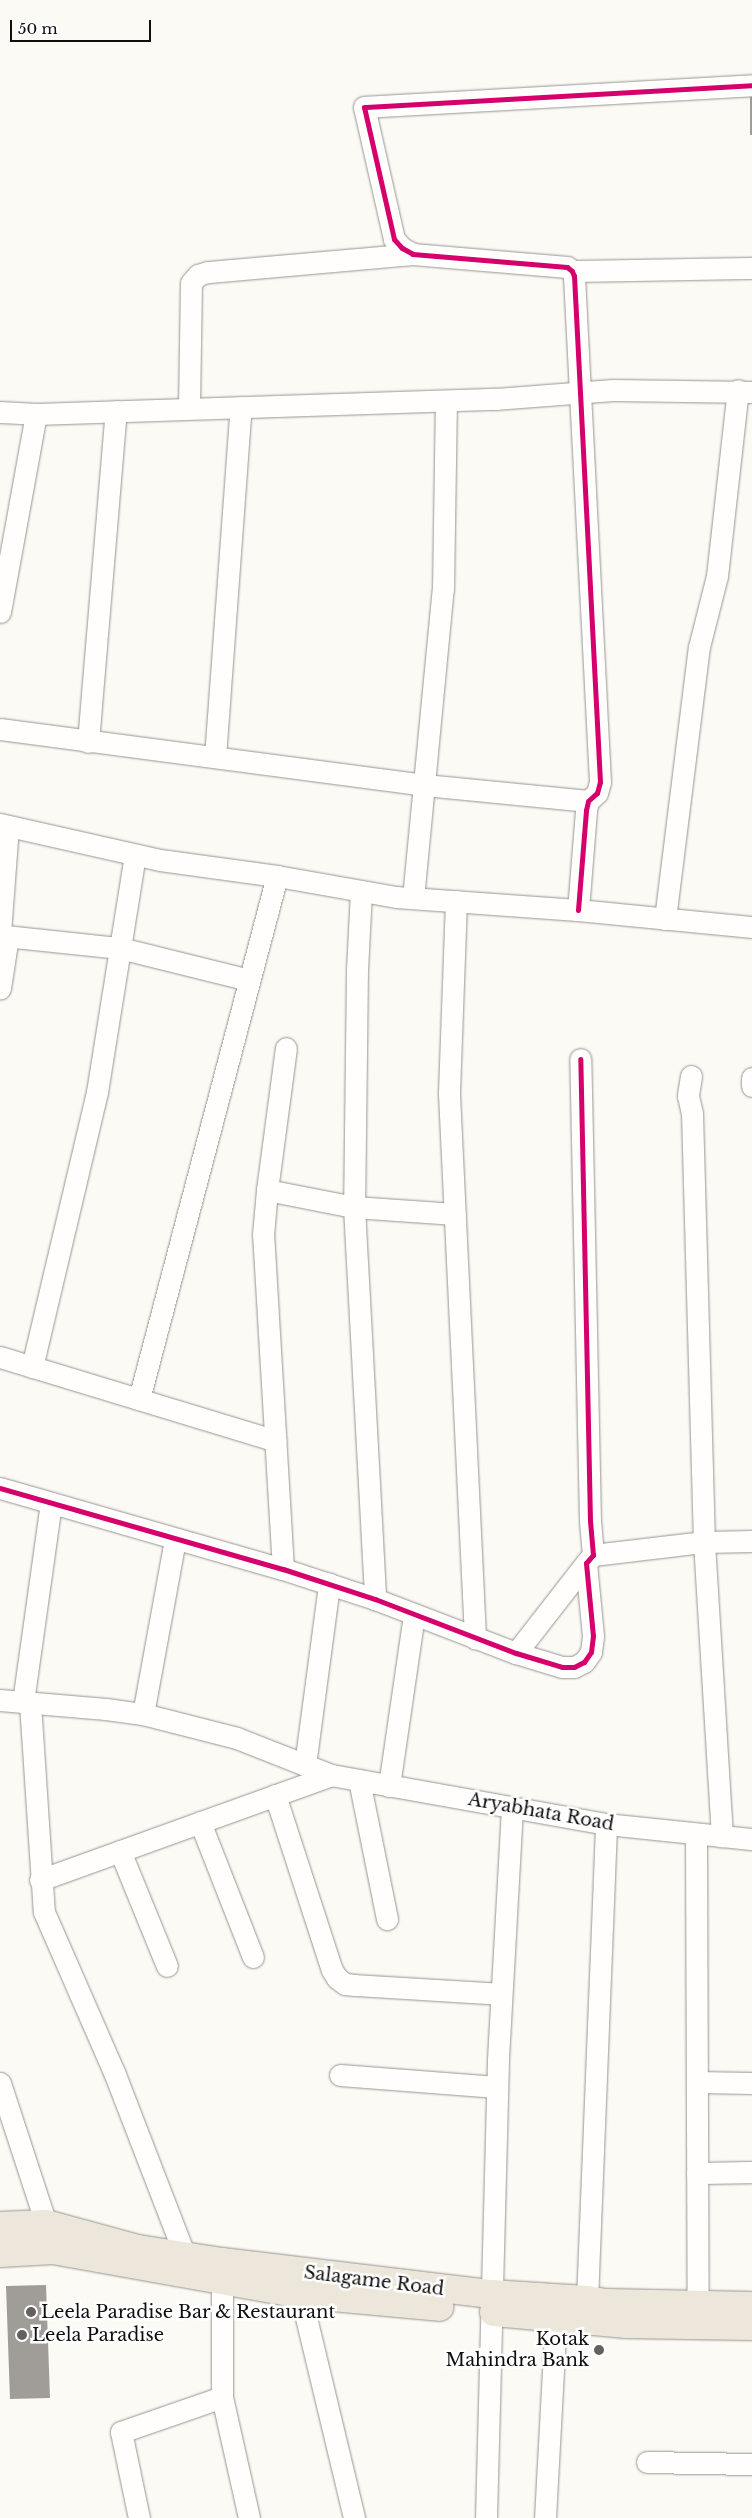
<!DOCTYPE html>
<html>
<head>
<meta charset="utf-8">
<style>
  body { margin:0 }
  #map { position:relative; width:752px; height:2518px; overflow:hidden; background:#fcfaf4; font-family:"Libre Baskerville",serif }
  div>[style] { position:absolute }
  [style*='--x'] { left:calc(var(--x)*1px); top:calc(var(--y)*1px); width:calc(var(--w)*1px); rotate:calc(var(--a)*1deg) }
  .building>* { inset:0; background:#a09d99 }
  .roads { filter:drop-shadow(0 0 1px #969592) drop-shadow(0 0 1px #969592) }
  .minor>* { height:21px; margin:-10.5px; padding:0 10.5px; transform-origin:10.5px; border-radius:10.5px; background:#fffefd }
  .major>* { height:28px; margin:-14px; padding:0 14px; transform-origin:14px; border-radius:14px; background:#ece7da }
  .cycleway>* { height:5px; margin:-2.5px; padding:0 2.5px; transform-origin:2.5px; border-radius:2.5px; background:#d6006c }
  .dots>* { width:14px; height:14px; translate:-50% -50%; box-sizing:border-box; border:2px solid #fff; border-radius:50% }
  span { translate:-50% -50%; white-space:nowrap; text-align:center; line-height:1.15; -webkit-text-stroke:5px #fff; paint-order:stroke }
  .street-label { font-size:18px; color:#0f0f0f }
  .poi-label { font-size:18px; color:#0f0f0f }
  .left { translate:0 -50%; text-align:left }
  .right { translate:-100% -50%; text-align:right }
  .scale { position:absolute; left:10px; top:20px; width:141px; height:22px; box-sizing:border-box; border:2px solid #0f0f0f; border-top:0; padding-left:6px; font-size:15px; line-height:18px; white-space:nowrap; color:#0f0f0f; -webkit-text-stroke:4px #fff; paint-order:stroke }
</style>
</head>
<body>
<div id="map">
  <div class="building">
    <i style="clip-path:polygon(750px 96px,752px 96px,752px 135px,750px 135px)"></i>
    <i style="clip-path:polygon(46px 2285px,50px 2398px,10px 2399px,6px 2286px)"></i>
  </div>
  <div class="roads">
    <div class="minor">
      <i style="--x:572;--y:271;--w:180;--a:-1"></i>
      <i style="--x:189;--y:408;--w:125;--a:-89.1"></i>
      <i style="--x:191;--y:283;--w:11;--a:-49"></i>
      <i style="--x:198;--y:275;--w:10;--a:-17"></i>
      <i style="--x:208;--y:272;--w:206;--a:-5"></i>
      <i style="--x:0;--y:412;--w:36;--a:3"></i>
      <i style="--x:36;--y:414;--w:460;--a:-1.9"></i>
      <i style="--x:496;--y:399;--w:117;--a:-4.4"></i>
      <i style="--x:613;--y:390;--w:139;--a:0.8"></i>
      <i style="--x:0;--y:612;--w:201;--a:-79.7"></i>
      <i style="--x:0;--y:729;--w:429;--a:7.5"></i>
      <i style="--x:425;--y:785;--w:164;--a:5.6"></i>
      <i style="--x:88;--y:742;--w:332;--a:-85.2"></i>
      <i style="--x:215;--y:757;--w:351;--a:-85.8"></i>
      <i style="--x:0;--y:824;--w:164;--a:12.7"></i>
      <i style="--x:160;--y:860;--w:118;--a:7.8"></i>
      <i style="--x:277;--y:876;--w:121;--a:10"></i>
      <i style="--x:396;--y:897;--w:182;--a:4.1"></i>
      <i style="--x:578;--y:910;--w:175;--a:5.6"></i>
      <i style="--x:361;--y:891;--w:79;--a:92.9"></i>
      <i style="--x:357;--y:970;--w:237;--a:90.7"></i>
      <i style="--x:354;--y:1207;--w:393;--a:86.9"></i>
      <i style="--x:413;--y:898;--w:310;--a:-84.5"></i>
      <i style="--x:443;--y:589;--w:188;--a:-89.1"></i>
      <i style="--x:456;--y:901;--w:193;--a:92.1"></i>
      <i style="--x:449;--y:1094;--w:545;--a:87.26"></i>
      <i style="--x:578;--y:910;--w:100;--a:-85.4"></i>
      <i style="--x:586;--y:810;--w:9;--a:-77"></i>
      <i style="--x:588;--y:801;--w:12;--a:-42"></i>
      <i style="--x:597;--y:793;--w:11;--a:-75"></i>
      <i style="--x:600;--y:782;--w:507;--a:-92.94"></i>
      <i style="--x:574;--y:276;--w:5;--a:-112"></i>
      <i style="--x:572;--y:271;--w:6;--a:-141"></i>
      <i style="--x:567;--y:267;--w:155;--a:-175.2"></i>
      <i style="--x:413;--y:254;--w:13;--a:-151"></i>
      <i style="--x:402;--y:248;--w:12;--a:-132"></i>
      <i style="--x:394;--y:239;--w:135;--a:-102.8"></i>
      <i style="--x:364;--y:107;--w:389;--a:-3.2"></i>
      <i style="--x:665;--y:919;--w:274;--a:-82.9"></i>
      <i style="--x:699;--y:647;--w:73;--a:-75.8"></i>
      <i style="--x:717;--y:576;--w:187;--a:-83.6"></i>
      <i style="--x:0;--y:933;--w:107;--a:-85.7"></i>
      <i style="--x:0;--y:933;--w:6;--a:31"></i>
      <i style="--x:5;--y:936;--w:7;--a:74"></i>
      <i style="--x:7;--y:943;--w:46;--a:98.8"></i>
      <i style="--x:5;--y:936;--w:116;--a:6"></i>
      <i style="--x:120;--y:948;--w:133;--a:13.9"></i>
      <i style="--x:691;--y:1076;--w:20;--a:99"></i>
      <i style="--x:688;--y:1096;--w:17;--a:77"></i>
      <i style="--x:692;--y:1113;--w:429;--a:88.4"></i>
      <i style="--x:704;--y:1542;--w:295;--a:86.5"></i>
      <i style="--x:752;--y:1078;--w:8;--a:90"></i>
      <i style="--x:267;--y:1190;--w:89;--a:11.1"></i>
      <i style="--x:354;--y:1207;--w:101;--a:4"></i>
      <i style="--x:0;--y:1357;--w:288;--a:16.9"></i>
      <i style="--x:32;--y:1367;--w:283;--a:-76.7"></i>
      <i style="--x:97;--y:1092;--w:240;--a:-80.9"></i>
      <i style="--x:139;--y:1399;--w:541;--a:-75.22"></i>
      <i style="--x:0;--y:1488;--w:294;--a:16"></i>
      <i style="--x:283;--y:1569;--w:97;--a:18.1"></i>
      <i style="--x:375;--y:1599;--w:151;--a:21"></i>
      <i style="--x:516;--y:1653;--w:48;--a:16.9"></i>
      <i style="--x:562;--y:1667;--w:12;--a:0"></i>
      <i style="--x:574;--y:1667;--w:11;--a:-27"></i>
      <i style="--x:584;--y:1662;--w:12;--a:-55"></i>
      <i style="--x:591;--y:1652;--w:16;--a:-83"></i>
      <i style="--x:593;--y:1636;--w:73;--a:-95.5"></i>
      <i style="--x:586;--y:1563;--w:11;--a:-49"></i>
      <i style="--x:593;--y:1555;--w:34;--a:-95"></i>
      <i style="--x:590;--y:1521;--w:462;--a:-91.2"></i>
      <i style="--x:593;--y:1555;--w:112;--a:-6.7"></i>
      <i style="--x:704;--y:1542;--w:48;--a:-1.2"></i>
      <i style="--x:283;--y:1569;--w:335;--a:-93.4"></i>
      <i style="--x:263;--y:1235;--w:45;--a:-84.9"></i>
      <i style="--x:267;--y:1190;--w:143;--a:-82.4"></i>
      <i style="--x:516;--y:1653;--w:114;--a:-52.1"></i>
      <i style="--x:0;--y:1700;--w:106;--a:4.9"></i>
      <i style="--x:106;--y:1709;--w:37;--a:8"></i>
      <i style="--x:143;--y:1714;--w:97;--a:14.3"></i>
      <i style="--x:237;--y:1738;--w:101;--a:21.5"></i>
      <i style="--x:331;--y:1775;--w:279;--a:10.1"></i>
      <i style="--x:606;--y:1824;--w:147;--a:5.9"></i>
      <i style="--x:23;--y:1702;--w:201;--a:-82"></i>
      <i style="--x:30;--y:1703;--w:209;--a:86.2"></i>
      <i style="--x:44;--y:1912;--w:175;--a:66.4"></i>
      <i style="--x:114;--y:2072;--w:197;--a:68.9"></i>
      <i style="--x:143;--y:1714;--w:178;--a:-79.6"></i>
      <i style="--x:305;--y:1765;--w:183;--a:-82.4"></i>
      <i style="--x:359;--y:1780;--w:142;--a:78.6"></i>
      <i style="--x:389;--y:1786;--w:174;--a:-81.7"></i>
      <i style="--x:275;--y:1795;--w:184;--a:72"></i>
      <i style="--x:332;--y:1970;--w:9;--a:58"></i>
      <i style="--x:337;--y:1978;--w:10;--a:37"></i>
      <i style="--x:345;--y:1984;--w:10;--a:6"></i>
      <i style="--x:355;--y:1985;--w:146;--a:3.5"></i>
      <i style="--x:200;--y:1822;--w:145;--a:68.6"></i>
      <i style="--x:696;--y:1834;--w:471;--a:89.8"></i>
      <i style="--x:120;--y:1851;--w:124;--a:67.8"></i>
      <i style="--x:40;--y:1880;--w:309;--a:-19.8"></i>
      <i style="--x:340;--y:2075;--w:157;--a:4.4"></i>
      <i style="--x:697;--y:2082;--w:55;--a:1"></i>
      <i style="--x:0;--y:2083;--w:148;--a:71.9"></i>
      <i style="--x:697;--y:2173;--w:55;--a:-1"></i>
      <i style="--x:297;--y:2280;--w:245;--a:76.5"></i>
      <i style="--x:587;--y:2300;--w:476;--a:-87.7"></i>
      <i style="--x:222;--y:2397;--w:124;--a:77.4"></i>
      <i style="--x:647;--y:2462;--w:105;--a:1.1"></i>
      <i style="--x:139;--y:2518;--w:88;--a:-101.8"></i>
      <i style="--x:121;--y:2432;--w:107;--a:-19.1"></i>
      <i style="--x:222;--y:2397;--w:130;--a:-90"></i>
      <i style="--x:486;--y:2518;--w:459;--a:-88.5"></i>
      <i style="--x:498;--y:2059;--w:252;--a:-86.8"></i>
      <i style="--x:545;--y:2518;--w:200;--a:-86.9"></i>
    </div>
    <div class="major">
      <i style="--x:0;--y:2226;--w:46;--a:-2.5"></i>
      <i style="--x:46;--y:2224;--w:95;--a:15.2"></i>
      <i style="--x:138;--y:2249;--w:85;--a:8.8"></i>
      <i style="--x:222;--y:2262;--w:271;--a:6.8"></i>
      <i style="--x:491;--y:2294;--w:96;--a:3.6"></i>
      <i style="--x:587;--y:2300;--w:19;--a:9"></i>
      <i style="--x:606;--y:2303;--w:146;--a:1.2"></i>
      <i style="--x:0;--y:2253;--w:53;--a:-3.2"></i>
      <i style="--x:53;--y:2250;--w:251;--a:10.1"></i>
      <i style="--x:300;--y:2294;--w:140;--a:5.3"></i>
      <i style="--x:494;--y:2312;--w:133;--a:5.2"></i>
      <i style="--x:626;--y:2324;--w:126;--a:0.9"></i>
    </div>
  </div>
  <div class="cycleway">
    <i style="--x:578;--y:910;--w:100;--a:-85.4"></i>
    <i style="--x:586;--y:810;--w:9;--a:-77"></i>
    <i style="--x:588;--y:801;--w:12;--a:-42"></i>
    <i style="--x:597;--y:793;--w:11;--a:-75"></i>
    <i style="--x:600;--y:782;--w:507;--a:-92.94"></i>
    <i style="--x:574;--y:276;--w:5;--a:-112"></i>
    <i style="--x:572;--y:271;--w:6;--a:-141"></i>
    <i style="--x:567;--y:267;--w:155;--a:-175.2"></i>
    <i style="--x:413;--y:254;--w:13;--a:-151"></i>
    <i style="--x:402;--y:248;--w:12;--a:-132"></i>
    <i style="--x:394;--y:239;--w:135;--a:-102.8"></i>
    <i style="--x:364;--y:107;--w:389;--a:-3.2"></i>
    <i style="--x:0;--y:1488;--w:294;--a:16"></i>
    <i style="--x:283;--y:1569;--w:97;--a:18.1"></i>
    <i style="--x:375;--y:1599;--w:151;--a:21"></i>
    <i style="--x:516;--y:1653;--w:48;--a:16.9"></i>
    <i style="--x:562;--y:1667;--w:12;--a:0"></i>
    <i style="--x:574;--y:1667;--w:11;--a:-27"></i>
    <i style="--x:584;--y:1662;--w:12;--a:-55"></i>
    <i style="--x:591;--y:1652;--w:16;--a:-83"></i>
    <i style="--x:593;--y:1636;--w:73;--a:-95.5"></i>
    <i style="--x:586;--y:1563;--w:11;--a:-49"></i>
    <i style="--x:593;--y:1555;--w:34;--a:-95"></i>
    <i style="--x:590;--y:1521;--w:462;--a:-91.2"></i>
  </div>
  <div class="dots">
    <i style="left:31px;top:2312px;background:#62615f"></i>
    <i style="left:22px;top:2335px;background:#62615f"></i>
    <i style="left:599px;top:2350px;background:#62615f"></i>
  </div>
  <div class="street-label">
    <span style="left:541px;top:1812px;rotate:10deg">Aryabhata Road</span>
    <span style="left:374px;top:2281px;rotate:7deg">Salagame Road</span>
  </div>
  <div class="poi-label">
    <span class="left" style="left:41px;top:2312px">Leela Paradise Bar &amp; Restaurant</span>
    <span class="left" style="left:32px;top:2335px">Leela Paradise</span>
    <span class="right" style="left:589px;top:2350px">Kotak<br>Mahindra Bank</span>
  </div>
  <div class="scale">50 m</div>
</div>
</body>
</html>
